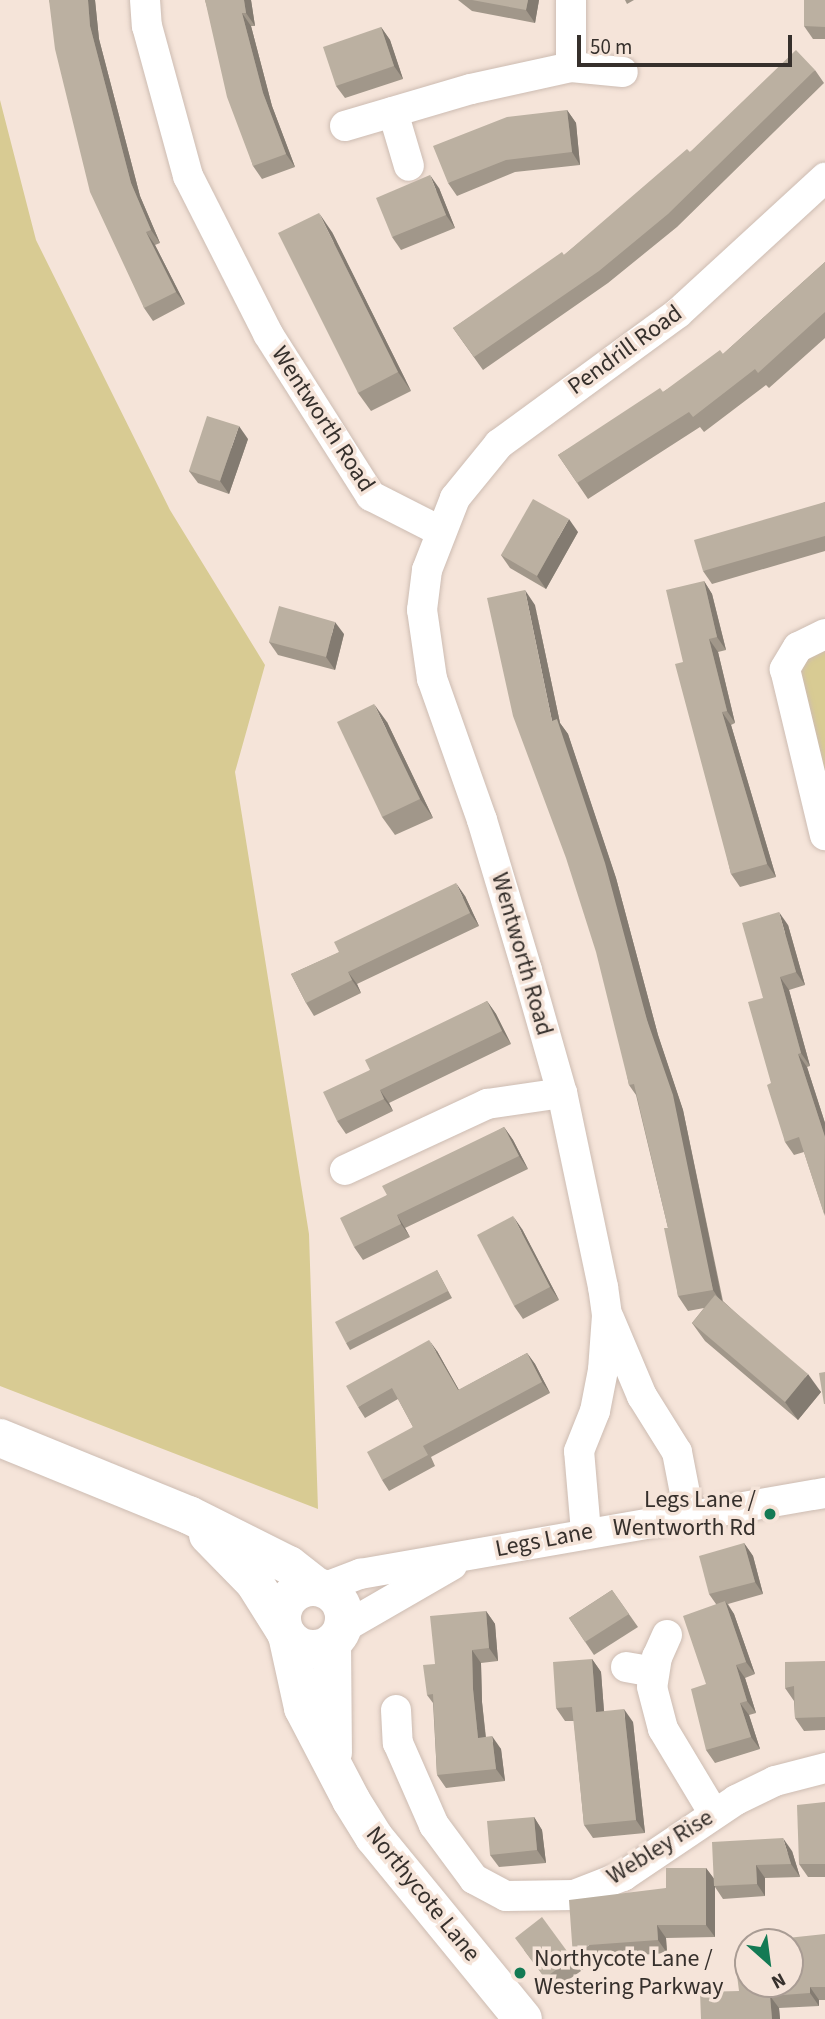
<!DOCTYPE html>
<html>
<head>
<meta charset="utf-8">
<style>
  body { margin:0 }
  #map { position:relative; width:825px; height:2019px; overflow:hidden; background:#f5e4d9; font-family:"Source Sans 3",sans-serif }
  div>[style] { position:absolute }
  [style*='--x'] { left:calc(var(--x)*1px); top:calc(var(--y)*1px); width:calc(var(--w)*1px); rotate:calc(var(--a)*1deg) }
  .green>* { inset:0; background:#d8cb93 }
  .roads { filter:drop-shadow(0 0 2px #cdbcb2) drop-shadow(0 0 2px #cdbcb2) }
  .street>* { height:30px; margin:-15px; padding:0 15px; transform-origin:15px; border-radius:15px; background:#fff }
  .secondary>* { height:38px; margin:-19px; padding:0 19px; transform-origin:19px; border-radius:19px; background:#fff }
  .secondary>.ring { margin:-19px; padding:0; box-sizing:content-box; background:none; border:38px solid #fff; border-radius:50% }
  .wall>* { inset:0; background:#a1978a }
  .shaded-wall>* { inset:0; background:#837b71 }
  .building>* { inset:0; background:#bbb0a1 }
  .dots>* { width:19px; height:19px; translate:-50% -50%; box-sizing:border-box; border:4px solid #f5e4d9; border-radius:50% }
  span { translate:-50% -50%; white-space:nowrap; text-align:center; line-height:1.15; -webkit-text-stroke:7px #f5e4d9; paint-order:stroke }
  .street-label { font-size:24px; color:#36302c }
  .poi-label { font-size:24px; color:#36302c }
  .right { translate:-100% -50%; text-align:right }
  .left { translate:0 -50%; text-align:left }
  .north { position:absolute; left:734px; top:1928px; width:70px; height:70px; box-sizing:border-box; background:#f5e4d9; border:2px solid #a99c94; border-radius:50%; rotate:152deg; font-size:19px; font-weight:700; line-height:28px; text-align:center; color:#36302c }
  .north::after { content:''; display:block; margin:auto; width:24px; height:32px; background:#137a54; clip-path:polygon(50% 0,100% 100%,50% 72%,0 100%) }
  .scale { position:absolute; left:577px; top:35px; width:215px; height:32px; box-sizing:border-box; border:4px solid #36302c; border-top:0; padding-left:9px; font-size:21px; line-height:24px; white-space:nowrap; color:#36302c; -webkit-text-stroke:5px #f5e4d9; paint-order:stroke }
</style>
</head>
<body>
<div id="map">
  <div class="green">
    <i style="clip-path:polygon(0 100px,36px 240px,170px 510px,265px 665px,235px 772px,309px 1234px,318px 1509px,0 1386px)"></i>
    <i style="clip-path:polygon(825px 649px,825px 777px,799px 678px,807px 657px)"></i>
  </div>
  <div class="roads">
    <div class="street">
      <i style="--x:145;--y:0;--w:26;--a:86"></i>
      <i style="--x:147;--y:26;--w:156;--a:74.7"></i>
      <i style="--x:188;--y:176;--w:177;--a:63.1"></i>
      <i style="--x:268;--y:334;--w:192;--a:57.6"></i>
      <i style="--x:371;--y:496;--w:77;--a:26.9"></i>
      <i style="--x:571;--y:0;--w:67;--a:90"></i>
      <i style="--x:393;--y:112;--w:56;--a:73.5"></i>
      <i style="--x:345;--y:126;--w:131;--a:-16.4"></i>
      <i style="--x:471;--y:89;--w:102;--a:-12.4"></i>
      <i style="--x:571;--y:67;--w:52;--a:5.5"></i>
      <i style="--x:825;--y:634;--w:30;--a:154"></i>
      <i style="--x:798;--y:647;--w:26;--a:121"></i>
      <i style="--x:785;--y:669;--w:171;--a:76.5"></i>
      <i style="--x:345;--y:1170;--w:157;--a:-24.9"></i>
      <i style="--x:487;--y:1104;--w:76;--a:-8.3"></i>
      <i style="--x:609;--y:1318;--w:85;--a:67.1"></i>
      <i style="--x:642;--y:1396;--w:66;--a:58"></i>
      <i style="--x:677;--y:1452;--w:63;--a:79"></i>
      <i style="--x:586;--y:1532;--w:81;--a:-94.9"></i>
      <i style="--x:579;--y:1451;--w:43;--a:-68.2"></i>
      <i style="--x:595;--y:1411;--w:42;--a:-79"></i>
      <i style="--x:603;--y:1370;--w:55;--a:-85.8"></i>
      <i style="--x:607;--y:1315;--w:28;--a:-98"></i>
      <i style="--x:603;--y:1287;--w:198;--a:-101.9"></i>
      <i style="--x:562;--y:1093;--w:128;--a:-105.9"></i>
      <i style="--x:527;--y:970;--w:157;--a:-106.7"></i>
      <i style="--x:482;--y:820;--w:150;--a:-109.5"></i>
      <i style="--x:432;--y:679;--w:70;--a:-98.2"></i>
      <i style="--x:422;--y:610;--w:40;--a:-82.9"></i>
      <i style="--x:427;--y:570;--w:77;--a:-68.7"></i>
      <i style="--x:455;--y:498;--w:70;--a:-50.8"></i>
      <i style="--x:499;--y:444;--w:222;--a:-36.2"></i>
      <i style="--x:678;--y:313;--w:200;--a:-42.6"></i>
      <i style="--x:323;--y:1588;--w:40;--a:-21"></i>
      <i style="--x:360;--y:1574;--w:472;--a:-9.9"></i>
      <i style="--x:343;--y:1628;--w:126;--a:-30"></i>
      <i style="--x:667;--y:1635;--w:24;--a:114"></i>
      <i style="--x:657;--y:1657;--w:30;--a:99"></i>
      <i style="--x:652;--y:1687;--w:43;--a:75.3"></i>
      <i style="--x:663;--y:1729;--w:99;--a:59"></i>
      <i style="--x:626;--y:1667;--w:28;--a:10"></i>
      <i style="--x:396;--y:1710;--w:33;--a:87"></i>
      <i style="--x:398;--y:1743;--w:90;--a:66.3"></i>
      <i style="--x:434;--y:1825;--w:67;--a:53.5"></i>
      <i style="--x:474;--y:1879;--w:36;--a:28"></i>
      <i style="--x:506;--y:1896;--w:68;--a:-0.8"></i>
      <i style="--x:574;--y:1895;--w:53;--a:-21.2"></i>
      <i style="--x:623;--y:1876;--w:136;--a:-33.9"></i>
      <i style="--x:736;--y:1800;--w:43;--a:-26"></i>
      <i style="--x:775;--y:1781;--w:52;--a:-14.6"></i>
    </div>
    <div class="secondary">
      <i style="--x:0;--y:1438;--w:204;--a:22.2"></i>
      <i style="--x:189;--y:1515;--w:112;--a:26.6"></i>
      <i style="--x:289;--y:1565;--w:34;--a:38"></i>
      <i style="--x:208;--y:1535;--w:66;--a:45.6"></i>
      <i style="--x:254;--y:1582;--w:54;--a:57.8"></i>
      <i class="ring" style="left:282px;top:1587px;width:24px;height:24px"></i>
      <i style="--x:287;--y:1635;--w:75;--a:77.6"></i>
      <i style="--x:303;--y:1708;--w:104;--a:62.4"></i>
      <i style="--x:351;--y:1800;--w:44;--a:58.1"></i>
      <i style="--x:374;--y:1837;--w:235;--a:50.7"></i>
      <i style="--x:332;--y:1643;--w:110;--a:89.5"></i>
    </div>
  </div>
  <div class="wall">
    <i style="clip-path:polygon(49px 0,95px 0,99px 39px,140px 196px,160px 243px,155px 245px,185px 304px,153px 321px,144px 308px)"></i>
    <i style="clip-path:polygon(205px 0,251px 0,255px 26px,251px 26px,272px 106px,295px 167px,262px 179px,253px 166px)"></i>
    <i style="clip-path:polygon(458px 0,539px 0,535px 23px,472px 11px)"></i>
    <i style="clip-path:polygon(625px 0,634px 0,627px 4px)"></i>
    <i style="clip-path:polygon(825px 0,825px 39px,813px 39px,804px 26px)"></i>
    <i style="clip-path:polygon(381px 27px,390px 40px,403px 79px,345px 98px,336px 86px)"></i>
    <i style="clip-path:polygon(815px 70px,824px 83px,677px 227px,608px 283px,483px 370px,453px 328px,564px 255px,690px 152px)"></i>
    <i style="clip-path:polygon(567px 110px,576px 123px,580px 165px,515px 172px,457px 196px,448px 183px)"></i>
    <i style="clip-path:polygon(439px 188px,455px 228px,401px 250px,392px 237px)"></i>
    <i style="clip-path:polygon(332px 232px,411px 391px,371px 411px,358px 393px)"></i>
    <i style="clip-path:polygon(825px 262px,825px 338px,769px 388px,766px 385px,704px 432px,700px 427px,588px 499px,558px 455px,663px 392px,723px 354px)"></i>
    <i style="clip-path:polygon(248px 439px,229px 494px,198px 483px,189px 471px)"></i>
    <i style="clip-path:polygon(825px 502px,825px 551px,712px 584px,703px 571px)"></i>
    <i style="clip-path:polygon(578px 532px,546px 589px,510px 568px,501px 555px)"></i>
    <i style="clip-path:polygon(704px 581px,712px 594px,726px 650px,718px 652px,735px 723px,731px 725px,776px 877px,740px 887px,731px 874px,683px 662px)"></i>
    <i style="clip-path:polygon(535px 605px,560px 723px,568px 734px,616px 878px,658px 1035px,683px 1110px,723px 1301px,821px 1392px,798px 1420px,705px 1341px,692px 1323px,704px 1308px,688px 1311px,678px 1296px,668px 1228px,636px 1095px,629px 1085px)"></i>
    <i style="clip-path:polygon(344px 634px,335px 670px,278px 655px,269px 642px)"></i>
    <i style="clip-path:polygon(387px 722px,433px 818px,395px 835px,382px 817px)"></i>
    <i style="clip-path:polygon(465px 896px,479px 926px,357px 984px,361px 993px,314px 1016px,306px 1003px,291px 974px)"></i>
    <i style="clip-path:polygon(788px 925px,805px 985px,789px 990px,810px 1066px,807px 1067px,825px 1123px,825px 1216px,804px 1152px,794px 1155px,785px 1142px,763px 998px)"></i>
    <i style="clip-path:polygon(487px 1001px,496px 1014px,511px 1044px,389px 1103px,393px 1111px,346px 1134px,337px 1121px,370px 1070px)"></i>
    <i style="clip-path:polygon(504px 1127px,513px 1140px,528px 1169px,405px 1228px,410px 1237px,363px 1260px,354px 1247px,387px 1195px)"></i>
    <i style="clip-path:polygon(522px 1229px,559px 1300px,523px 1319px,514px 1306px)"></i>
    <i style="clip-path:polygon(437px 1270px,452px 1298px,350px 1350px,346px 1343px)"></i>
    <i style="clip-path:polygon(437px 1351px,459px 1390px,527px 1353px,535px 1364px,550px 1393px,431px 1457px,435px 1466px,389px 1491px,382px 1480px,413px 1427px,398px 1399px,365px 1418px,358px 1407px)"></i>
    <i style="clip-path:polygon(744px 1543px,753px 1556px,763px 1594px,728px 1604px,734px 1614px,755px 1674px,745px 1678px,756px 1713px,749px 1715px,760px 1749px,715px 1763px,706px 1750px,706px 1684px,716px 1604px,709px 1594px)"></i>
    <i style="clip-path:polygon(612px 1590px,638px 1627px,594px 1655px,569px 1618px)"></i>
    <i style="clip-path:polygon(486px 1611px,495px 1624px,498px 1661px,481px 1663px,482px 1702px,486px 1737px,501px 1749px,505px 1781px,446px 1788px,437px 1775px,433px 1703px,427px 1695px,435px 1664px)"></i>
    <i style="clip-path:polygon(592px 1659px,601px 1672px,604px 1711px,633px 1722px,645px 1833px,593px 1838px,584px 1825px,574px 1721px,565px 1721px,556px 1708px)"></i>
    <i style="clip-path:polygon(825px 1661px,825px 1730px,804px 1731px,795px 1718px,794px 1701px,785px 1688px)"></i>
    <i style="clip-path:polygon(825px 1802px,825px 1877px,808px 1877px,799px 1864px)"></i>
    <i style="clip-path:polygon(534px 1817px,542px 1830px,546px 1863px,499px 1867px,490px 1855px)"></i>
    <i style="clip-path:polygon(792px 1851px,800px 1877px,765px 1878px,765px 1896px,723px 1899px,715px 1887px,715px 1937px,666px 1938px,667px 1953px,598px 1958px,582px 1970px,573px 1957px,666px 1888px,706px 1868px,714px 1879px)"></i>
    <i style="clip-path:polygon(825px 1934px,825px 2000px,819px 2000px,819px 2006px,779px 2008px,780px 2019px,701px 2019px,739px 1991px,790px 1984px)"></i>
    <i style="clip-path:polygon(524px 1950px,572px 1958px,581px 1971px,554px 1990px)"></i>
  </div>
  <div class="shaded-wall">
    <i style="clip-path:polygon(88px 0,95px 0,99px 39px,140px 196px,160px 243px,151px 230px,131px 183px,90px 26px)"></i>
    <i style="clip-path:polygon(244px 0,251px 0,255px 26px,246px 13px)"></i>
    <i style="clip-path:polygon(528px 0,539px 0,535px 23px,526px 10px)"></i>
    <i style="clip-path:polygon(242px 13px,251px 26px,272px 106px,295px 167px,286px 154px,263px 93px)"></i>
    <i style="clip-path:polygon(381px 27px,390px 40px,403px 79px,394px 66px)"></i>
    <i style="clip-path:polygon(567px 110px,576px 123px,580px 165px,572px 152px)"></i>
    <i style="clip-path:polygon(430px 175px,439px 188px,455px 228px,446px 215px)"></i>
    <i style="clip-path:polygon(319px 213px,332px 232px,411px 391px,398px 372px)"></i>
    <i style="clip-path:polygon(146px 232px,155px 245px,185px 304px,176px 292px)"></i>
    <i style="clip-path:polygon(239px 426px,248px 439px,229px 494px,220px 481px)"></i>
    <i style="clip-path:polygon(569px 519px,578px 532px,546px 589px,537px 576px)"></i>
    <i style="clip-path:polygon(704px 581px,712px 594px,726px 650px,717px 637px)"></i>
    <i style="clip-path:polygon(525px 590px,535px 605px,560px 723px,568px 734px,616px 878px,658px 1035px,683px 1110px,723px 1305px,713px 1290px,647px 1020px,552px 721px)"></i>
    <i style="clip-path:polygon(335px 622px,344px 634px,335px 670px,326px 657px)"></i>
    <i style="clip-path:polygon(709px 639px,718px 652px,735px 723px,727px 711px)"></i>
    <i style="clip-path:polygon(374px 704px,387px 722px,433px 818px,420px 799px)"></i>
    <i style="clip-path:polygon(722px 712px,731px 725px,776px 877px,767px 864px)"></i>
    <i style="clip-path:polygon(456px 883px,465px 896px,479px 926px,470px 913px)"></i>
    <i style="clip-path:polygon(779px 912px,788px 925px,805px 985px,796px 972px)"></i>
    <i style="clip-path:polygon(348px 972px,357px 984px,361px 993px,352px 980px)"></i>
    <i style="clip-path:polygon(780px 977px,789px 990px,810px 1066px,801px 1053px)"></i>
    <i style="clip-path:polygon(487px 1001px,496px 1014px,511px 1044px,502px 1031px)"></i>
    <i style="clip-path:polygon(798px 1054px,807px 1067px,825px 1123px,825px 1137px)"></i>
    <i style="clip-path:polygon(380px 1090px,389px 1103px,393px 1111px,384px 1099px)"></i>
    <i style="clip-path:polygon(504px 1127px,513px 1140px,528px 1169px,519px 1156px)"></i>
    <i style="clip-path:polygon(397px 1215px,405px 1228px,410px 1237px,401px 1224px)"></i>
    <i style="clip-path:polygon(513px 1216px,522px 1229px,559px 1300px,550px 1287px)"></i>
    <i style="clip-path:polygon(429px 1340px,437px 1351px,465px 1401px,458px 1390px)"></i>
    <i style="clip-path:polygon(527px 1353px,535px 1364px,550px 1393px,542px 1382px)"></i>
    <i style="clip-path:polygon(808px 1374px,821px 1392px,798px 1420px,785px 1402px)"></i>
    <i style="clip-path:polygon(744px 1543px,753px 1556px,763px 1594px,755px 1582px)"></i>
    <i style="clip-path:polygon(725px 1601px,734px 1614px,755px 1674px,746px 1662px)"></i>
    <i style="clip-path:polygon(486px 1611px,495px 1624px,498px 1661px,489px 1648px)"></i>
    <i style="clip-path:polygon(472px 1650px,481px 1663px,482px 1702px,487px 1751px,478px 1738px,473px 1689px)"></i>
    <i style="clip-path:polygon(592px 1659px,601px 1672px,605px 1725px,596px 1712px)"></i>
    <i style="clip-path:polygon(736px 1665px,745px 1678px,756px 1713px,747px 1701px)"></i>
    <i style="clip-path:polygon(740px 1703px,749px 1715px,760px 1749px,751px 1737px)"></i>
    <i style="clip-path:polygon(624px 1709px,633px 1722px,645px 1833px,636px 1820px)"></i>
    <i style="clip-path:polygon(492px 1736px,501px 1749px,505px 1781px,496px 1769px)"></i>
    <i style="clip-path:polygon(534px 1817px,542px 1830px,546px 1863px,537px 1850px)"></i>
    <i style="clip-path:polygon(783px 1838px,792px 1851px,800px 1877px,791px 1864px)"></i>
    <i style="clip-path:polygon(756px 1865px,765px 1878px,765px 1896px,757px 1884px)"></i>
    <i style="clip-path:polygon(706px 1868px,715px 1880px,715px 1937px,706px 1925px)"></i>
    <i style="clip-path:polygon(657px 1925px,666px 1938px,667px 1953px,658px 1940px)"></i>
    <i style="clip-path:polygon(810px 1987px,819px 2000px,819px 2006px,810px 1993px)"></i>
    <i style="clip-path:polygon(770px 1996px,779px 2008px,780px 2019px,772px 2019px)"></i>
  </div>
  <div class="building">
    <i style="clip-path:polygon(49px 0,88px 0,90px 26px,131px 183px,151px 230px,146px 232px,176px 292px,144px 308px,90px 192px,55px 49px)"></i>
    <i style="clip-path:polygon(205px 0,244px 0,246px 13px,242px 13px,263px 93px,286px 154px,253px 166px,227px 97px)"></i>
    <i style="clip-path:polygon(472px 0,528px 0,526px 10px)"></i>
    <i style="clip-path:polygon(804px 0,825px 0,825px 27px,804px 26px)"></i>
    <i style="clip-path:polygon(381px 27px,394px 66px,336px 86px,323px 47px)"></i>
    <i style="clip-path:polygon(796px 50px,815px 70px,668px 214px,599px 271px,474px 357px,453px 328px,562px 252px,564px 255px,687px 149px,690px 152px)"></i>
    <i style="clip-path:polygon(567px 110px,572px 152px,506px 160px,448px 183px,433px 146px,507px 117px)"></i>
    <i style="clip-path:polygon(430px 175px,446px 215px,392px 237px,376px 198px)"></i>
    <i style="clip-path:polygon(319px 213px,398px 372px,358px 393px,278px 233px)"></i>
    <i style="clip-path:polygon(825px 262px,825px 312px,758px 373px,755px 369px,693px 417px,689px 412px,577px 483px,558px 455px,660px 388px,663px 392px,720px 350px,723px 354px)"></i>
    <i style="clip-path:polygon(207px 416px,239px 426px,220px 481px,189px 471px)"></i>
    <i style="clip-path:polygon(533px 499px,569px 519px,537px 576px,501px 555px)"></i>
    <i style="clip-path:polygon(825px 502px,825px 536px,703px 571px,694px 540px)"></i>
    <i style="clip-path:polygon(704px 581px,717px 637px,709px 639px,727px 711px,722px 712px,767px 864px,731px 874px,675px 664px,683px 662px,666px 590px)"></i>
    <i style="clip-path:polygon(525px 590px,552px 721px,557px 719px,605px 863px,647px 1020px,673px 1095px,713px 1290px,678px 1296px,664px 1228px,668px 1228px,634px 1084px,629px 1085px,596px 952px,566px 858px,513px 716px,487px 598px)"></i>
    <i style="clip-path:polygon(279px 606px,335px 622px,326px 657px,269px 642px)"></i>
    <i style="clip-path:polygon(374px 704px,420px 799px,382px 817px,337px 722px)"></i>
    <i style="clip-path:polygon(456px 883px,470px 913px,348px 972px,352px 980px,306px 1003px,291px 974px,339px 952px,334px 942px)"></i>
    <i style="clip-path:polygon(779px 912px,796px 972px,780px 977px,801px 1053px,798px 1054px,825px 1137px,824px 1214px,799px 1137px,785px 1142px,767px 1085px,771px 1083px,748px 1002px,763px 998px,742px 923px)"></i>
    <i style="clip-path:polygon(487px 1001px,502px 1031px,380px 1090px,384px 1099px,337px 1121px,323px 1092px,370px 1070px,365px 1060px)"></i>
    <i style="clip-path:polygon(504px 1127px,519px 1156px,397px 1215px,401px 1224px,354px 1247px,340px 1218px,387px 1195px,382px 1186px)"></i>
    <i style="clip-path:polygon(513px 1216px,550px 1287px,514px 1306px,477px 1235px)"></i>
    <i style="clip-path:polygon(437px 1270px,448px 1291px,346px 1343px,335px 1322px)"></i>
    <i style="clip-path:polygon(715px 1295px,808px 1374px,785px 1402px,692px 1323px)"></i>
    <i style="clip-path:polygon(429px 1340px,458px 1390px,527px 1353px,542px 1382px,423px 1446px,428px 1455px,382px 1480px,367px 1452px,413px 1427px,392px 1388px,358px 1407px,346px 1386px)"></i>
    <i style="clip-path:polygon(825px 1372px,825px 1404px,824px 1404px,819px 1373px)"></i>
    <i style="clip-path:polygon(744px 1543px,755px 1582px,709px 1594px,699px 1556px)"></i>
    <i style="clip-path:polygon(612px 1590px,629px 1614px,585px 1642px,569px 1618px)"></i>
    <i style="clip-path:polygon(725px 1601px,746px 1662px,736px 1665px,747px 1701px,740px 1703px,751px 1737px,706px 1750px,691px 1689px,706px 1684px,683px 1616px)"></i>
    <i style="clip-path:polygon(486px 1611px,489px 1648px,472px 1650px,473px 1689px,478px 1738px,492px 1736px,496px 1769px,437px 1775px,433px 1694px,427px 1695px,423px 1665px,435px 1664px,430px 1616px)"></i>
    <i style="clip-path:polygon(592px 1659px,596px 1712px,624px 1709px,636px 1820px,584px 1825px,572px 1707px,556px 1708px,553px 1662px)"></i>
    <i style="clip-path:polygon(825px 1661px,825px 1717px,795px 1718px,794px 1686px,785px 1688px,785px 1662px)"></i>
    <i style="clip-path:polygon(825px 1802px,825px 1864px,799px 1864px,797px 1805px)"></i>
    <i style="clip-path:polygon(534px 1817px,537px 1850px,490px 1855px,487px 1821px)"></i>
    <i style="clip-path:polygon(783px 1838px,791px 1864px,756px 1865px,757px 1884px,714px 1886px,712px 1842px)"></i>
    <i style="clip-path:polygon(666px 1868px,706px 1868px,706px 1925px,657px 1925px,658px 1940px,589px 1945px,573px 1957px,569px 1900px,666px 1888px)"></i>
    <i style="clip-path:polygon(542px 1917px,572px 1958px,545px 1978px,515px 1938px)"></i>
    <i style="clip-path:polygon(825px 1934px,825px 1987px,810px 1987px,810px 1993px,770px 1996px,772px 2019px,701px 2019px,700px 1992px,739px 1991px,737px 1975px,748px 1974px,748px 1984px,790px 1984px,790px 1942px,778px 1942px,778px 1939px)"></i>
  </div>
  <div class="dots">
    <i style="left:770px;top:1514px;background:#137a54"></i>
    <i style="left:520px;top:1973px;background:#137a54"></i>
  </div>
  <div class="street-label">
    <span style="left:625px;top:350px;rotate:-36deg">Pendrill Road</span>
    <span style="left:323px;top:419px;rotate:57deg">Wentworth Road</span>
    <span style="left:522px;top:954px;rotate:74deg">Wentworth Road</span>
    <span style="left:544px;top:1540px;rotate:-11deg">Legs Lane</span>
    <span style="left:660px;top:1847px;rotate:-32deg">Webley Rise</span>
    <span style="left:423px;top:1894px;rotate:51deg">Northycote Lane</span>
  </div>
  <div class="poi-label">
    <span class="right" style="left:756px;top:1514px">Legs Lane /<br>Wentworth Rd</span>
    <span class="left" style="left:534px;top:1973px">Northycote Lane /<br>Westering Parkway</span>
  </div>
  <div class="north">N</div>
  <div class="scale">50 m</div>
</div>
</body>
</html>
